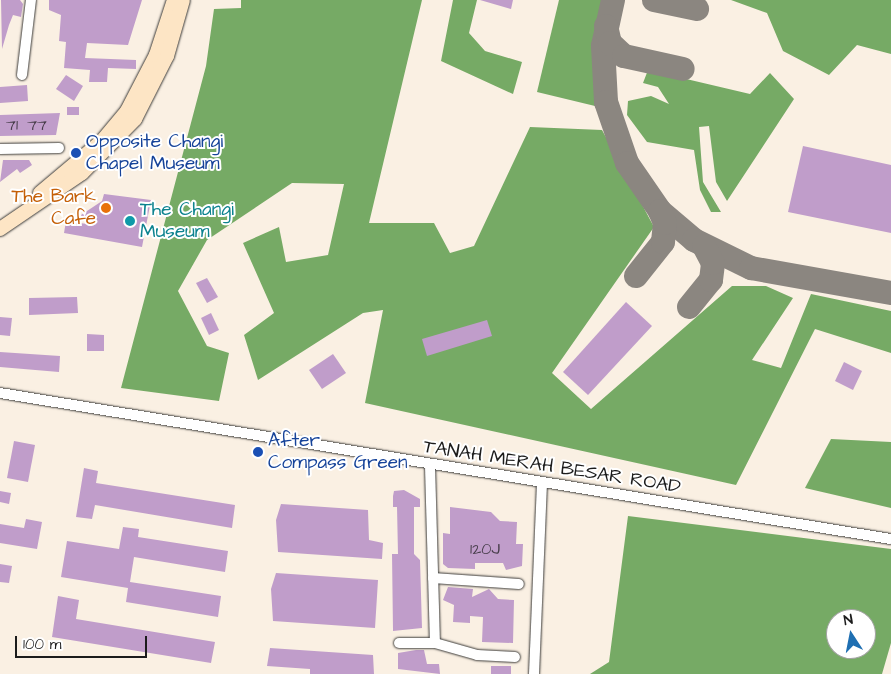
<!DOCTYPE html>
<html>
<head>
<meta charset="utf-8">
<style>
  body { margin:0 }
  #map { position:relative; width:891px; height:674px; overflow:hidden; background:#faf0e3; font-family:"Architects Daughter",sans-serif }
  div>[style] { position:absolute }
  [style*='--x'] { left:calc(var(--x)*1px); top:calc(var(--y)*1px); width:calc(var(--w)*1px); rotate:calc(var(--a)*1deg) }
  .forest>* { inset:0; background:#76aa65 }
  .taxiway>* { height:24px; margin:-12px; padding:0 12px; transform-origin:12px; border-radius:12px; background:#8b8680 }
  .building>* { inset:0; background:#c09dca }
  .roads { filter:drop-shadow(0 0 1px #3d3c3a) drop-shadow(0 0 1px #3d3c3a) }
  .street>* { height:10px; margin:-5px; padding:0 5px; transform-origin:5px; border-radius:5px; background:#fff }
  .secondary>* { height:14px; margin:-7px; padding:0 7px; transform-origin:7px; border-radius:7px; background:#fde5c5 }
  .dots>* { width:14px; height:14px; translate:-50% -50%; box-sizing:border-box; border:2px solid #fff; border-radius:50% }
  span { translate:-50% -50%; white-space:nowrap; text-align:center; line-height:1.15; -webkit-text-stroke:4px #fff; paint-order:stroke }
  .number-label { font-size:16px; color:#453c48 }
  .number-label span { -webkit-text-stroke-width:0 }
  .transit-label { font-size:19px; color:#164399 }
  .left { translate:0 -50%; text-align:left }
  .food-label { font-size:19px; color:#c56008 }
  .right { translate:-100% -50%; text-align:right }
  .culture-label { font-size:19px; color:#0d838f }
  .street-label { font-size:19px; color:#1c1c1c }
  .north { position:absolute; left:826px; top:609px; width:50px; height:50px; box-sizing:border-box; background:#fff; border:1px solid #a4a4a4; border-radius:50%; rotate:349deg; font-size:14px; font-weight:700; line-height:20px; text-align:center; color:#1c1c1c }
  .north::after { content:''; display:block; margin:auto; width:18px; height:22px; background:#1f6fb2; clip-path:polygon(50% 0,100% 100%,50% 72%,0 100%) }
  .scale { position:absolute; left:15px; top:636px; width:132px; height:22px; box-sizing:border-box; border:2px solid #1c1c1c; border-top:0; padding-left:6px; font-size:15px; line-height:18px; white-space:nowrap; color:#1c1c1c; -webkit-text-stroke:4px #fff; paint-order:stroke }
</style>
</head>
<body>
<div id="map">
  <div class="forest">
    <i style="clip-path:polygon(241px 0,422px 0,369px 223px,434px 223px,450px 253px,474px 246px,530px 127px,602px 130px,654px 227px,552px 373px,591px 409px,732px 286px,766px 286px,793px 298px,752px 360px,781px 368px,811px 294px,891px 311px,891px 353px,815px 329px,736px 485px,365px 403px,383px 310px,363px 313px,258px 380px,244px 335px,274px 313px,243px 243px,279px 227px,286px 262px,328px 255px,344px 184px,292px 183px,207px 240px,178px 291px,207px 346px,229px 353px,219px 401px,121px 388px,206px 66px,214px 9px,241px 8px)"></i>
    <i style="clip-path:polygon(453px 0,477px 0,469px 33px,485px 51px,522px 62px,513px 94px,441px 61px)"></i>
    <i style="clip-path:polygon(559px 0,610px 0,595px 106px,537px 92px)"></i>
    <i style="clip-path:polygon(731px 0,891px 0,891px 54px,857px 45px,829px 75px,783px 51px,767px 13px)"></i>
    <i style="clip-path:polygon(648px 70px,750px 94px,770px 73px,794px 99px,727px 201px,716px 182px,709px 126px,699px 127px,703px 182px,721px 212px,711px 212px,700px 190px,694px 150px,647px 142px,627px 115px,628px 101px,651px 96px,669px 104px,658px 87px,643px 83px)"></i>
    <i style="clip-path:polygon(831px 439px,891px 442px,891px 508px,805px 488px)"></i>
    <i style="clip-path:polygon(evenodd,628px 516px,891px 549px,891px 643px,882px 674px,590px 674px,609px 662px,628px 516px,836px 619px,866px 619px,866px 649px,836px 649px,836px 619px)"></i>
  </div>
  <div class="taxiway">
    <i style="--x:613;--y:0;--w:47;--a:102.3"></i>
    <i style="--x:603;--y:46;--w:56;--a:86.9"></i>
    <i style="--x:606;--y:102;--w:65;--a:71"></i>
    <i style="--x:627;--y:163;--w:58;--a:55.5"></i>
    <i style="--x:660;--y:211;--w:45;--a:40.5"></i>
    <i style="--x:694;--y:240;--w:64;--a:26.2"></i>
    <i style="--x:751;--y:268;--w:142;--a:10.1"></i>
    <i style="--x:654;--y:0;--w:44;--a:11.8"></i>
    <i style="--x:606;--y:26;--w:17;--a:77"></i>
    <i style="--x:610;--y:43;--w:19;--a:43"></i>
    <i style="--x:624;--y:56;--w:60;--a:12.4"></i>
    <i style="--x:636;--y:276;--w:43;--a:-51.5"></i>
    <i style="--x:663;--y:242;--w:19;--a:-84"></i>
    <i style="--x:665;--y:223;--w:13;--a:-113"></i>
    <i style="--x:689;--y:307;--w:35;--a:-51"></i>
    <i style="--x:711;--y:280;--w:17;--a:-83"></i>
    <i style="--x:713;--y:263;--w:19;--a:-118"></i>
  </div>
  <div class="building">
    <i style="clip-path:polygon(1px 0,20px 0,23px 4px,21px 17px,13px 15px,9px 25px,2px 49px)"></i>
    <i style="clip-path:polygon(49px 0,142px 0,128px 45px,87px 43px,85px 58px,136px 60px,136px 69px,108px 68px,107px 82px,89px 82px,90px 70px,64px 68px,66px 42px,59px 41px,61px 15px,49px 10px)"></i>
    <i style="clip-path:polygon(480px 0,513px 0,511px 9px)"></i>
    <i style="clip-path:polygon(66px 75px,83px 86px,74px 101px,56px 89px)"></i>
    <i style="clip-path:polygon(27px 85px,28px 101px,0 103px,0 87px)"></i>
    <i style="clip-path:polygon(67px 107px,79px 107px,79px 115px,67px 115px)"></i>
    <i style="clip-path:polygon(60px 113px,56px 135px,0 136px,0 115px)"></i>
    <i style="clip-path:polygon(803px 146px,891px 165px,891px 233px,788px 212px)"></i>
    <i style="clip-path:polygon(3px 160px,29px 160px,32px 165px,20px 173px,17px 169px,0 182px)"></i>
    <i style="clip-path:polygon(104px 194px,151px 200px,142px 247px,64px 233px,66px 221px,87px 224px,81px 215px,102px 201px)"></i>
    <i style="clip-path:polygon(207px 278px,218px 297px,207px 303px,196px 283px)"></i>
    <i style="clip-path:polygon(77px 297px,78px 313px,29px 315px,29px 298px)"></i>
    <i style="clip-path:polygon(626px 302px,652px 326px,588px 395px,563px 372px)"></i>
    <i style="clip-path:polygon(211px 313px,219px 330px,209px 335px,201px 318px)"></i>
    <i style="clip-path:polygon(0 317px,12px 318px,10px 336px,0 335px)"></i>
    <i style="clip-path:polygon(487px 320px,492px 336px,427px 356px,422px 339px)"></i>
    <i style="clip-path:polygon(87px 334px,104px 335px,104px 351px,87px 351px)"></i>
    <i style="clip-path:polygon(0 352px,60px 356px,59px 372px,0 367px)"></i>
    <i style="clip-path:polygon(333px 354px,346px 373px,322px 389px,309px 370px)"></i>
    <i style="clip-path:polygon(844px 362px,862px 371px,853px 390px,835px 381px)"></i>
    <i style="clip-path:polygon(14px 441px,35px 445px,28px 482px,7px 478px)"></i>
    <i style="clip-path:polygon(508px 455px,516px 456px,516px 467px,508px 467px)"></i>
    <i style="clip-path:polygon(84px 468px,98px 471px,96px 483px,235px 505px,232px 528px,95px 505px,92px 519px,76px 517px)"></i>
    <i style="clip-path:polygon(404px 490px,420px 499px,420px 507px,414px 507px,414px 554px,420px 560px,422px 628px,393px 631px,392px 554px,398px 554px,397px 507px,393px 507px,393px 496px,394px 491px)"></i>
    <i style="clip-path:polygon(0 491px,11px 493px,9px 504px,0 502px)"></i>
    <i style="clip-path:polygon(281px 504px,368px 510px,369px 540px,383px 543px,382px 559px,278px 552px,276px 520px)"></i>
    <i style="clip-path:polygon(450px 507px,491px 512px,500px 521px,517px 522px,516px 544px,523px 544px,522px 566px,506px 570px,503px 563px,475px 563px,475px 569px,448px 568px,443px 564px,443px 533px,450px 534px)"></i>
    <i style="clip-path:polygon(26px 519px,42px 522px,37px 549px,0 543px,0 524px,24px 528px)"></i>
    <i style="clip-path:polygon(123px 527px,139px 529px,138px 537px,228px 551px,225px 572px,134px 557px,130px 582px,221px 596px,218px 617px,126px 602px,128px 588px,61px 577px,67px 541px,119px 549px)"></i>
    <i style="clip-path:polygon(0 564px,12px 566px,9px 583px,0 582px)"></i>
    <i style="clip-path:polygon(276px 573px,378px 580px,375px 628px,273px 621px,271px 589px)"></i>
    <i style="clip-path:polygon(448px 587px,473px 589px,472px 597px,489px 589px,498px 599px,514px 600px,513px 643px,482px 642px,483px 617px,470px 616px,470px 623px,453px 622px,454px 605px,443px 600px)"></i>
    <i style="clip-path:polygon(58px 596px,79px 600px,76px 619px,215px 642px,211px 663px,52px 637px)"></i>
    <i style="clip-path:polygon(270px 648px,373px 655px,374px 674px,310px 674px,310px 669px,267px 666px)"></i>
    <i style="clip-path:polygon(416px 650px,424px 650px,427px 664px,439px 664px,440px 674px,398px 669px,398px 653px)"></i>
    <i style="clip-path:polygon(491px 666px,511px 666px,511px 674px,491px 674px)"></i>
  </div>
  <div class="roads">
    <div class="street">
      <i style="--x:22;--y:75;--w:76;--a:-83.2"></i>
      <i style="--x:0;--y:149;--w:59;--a:-1"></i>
      <i style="--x:0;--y:393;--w:903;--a:9.31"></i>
      <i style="--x:430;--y:466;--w:177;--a:88.4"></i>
      <i style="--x:433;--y:578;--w:86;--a:4"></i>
      <i style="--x:399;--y:643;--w:36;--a:0"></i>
      <i style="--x:435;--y:643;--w:44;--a:15.9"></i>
      <i style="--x:477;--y:655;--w:38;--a:3"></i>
      <i style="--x:534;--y:674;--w:189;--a:-87.6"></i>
    </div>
    <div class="secondary">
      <i style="--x:40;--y:193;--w:81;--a:-40"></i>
      <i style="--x:102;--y:141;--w:39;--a:-50"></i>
      <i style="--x:127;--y:111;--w:63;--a:-62.6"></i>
      <i style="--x:156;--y:55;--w:58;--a:-71.9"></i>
      <i style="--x:0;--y:229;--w:99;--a:-34.3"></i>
      <i style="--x:82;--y:173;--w:76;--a:-45.5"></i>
      <i style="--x:135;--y:119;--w:71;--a:-63.1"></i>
      <i style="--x:167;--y:56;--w:58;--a:-74.1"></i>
    </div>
  </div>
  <div class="dots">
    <i style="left:76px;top:153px;background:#1a4fb4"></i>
    <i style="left:106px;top:208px;background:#e8710a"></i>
    <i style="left:130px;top:221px;background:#0f9aa8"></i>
    <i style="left:258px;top:452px;background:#1a4fb4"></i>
  </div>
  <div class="number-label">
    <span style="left:12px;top:125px">71</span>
    <span style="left:37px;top:125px">77</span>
    <span style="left:485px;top:549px">120J</span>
  </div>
  <div class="transit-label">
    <span class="left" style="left:86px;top:153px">Opposite Changi<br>Chapel Museum</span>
    <span class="left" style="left:268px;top:452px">After<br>Compass Green</span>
  </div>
  <div class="food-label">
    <span class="right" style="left:96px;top:208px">The Bark<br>Cafe</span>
  </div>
  <div class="culture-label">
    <span class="left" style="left:140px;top:221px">The Changi<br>Museum</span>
  </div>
  <div class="street-label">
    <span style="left:552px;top:467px;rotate:9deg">TANAH MERAH BESAR ROAD</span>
  </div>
  <div class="north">N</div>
  <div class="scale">100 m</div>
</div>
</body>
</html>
